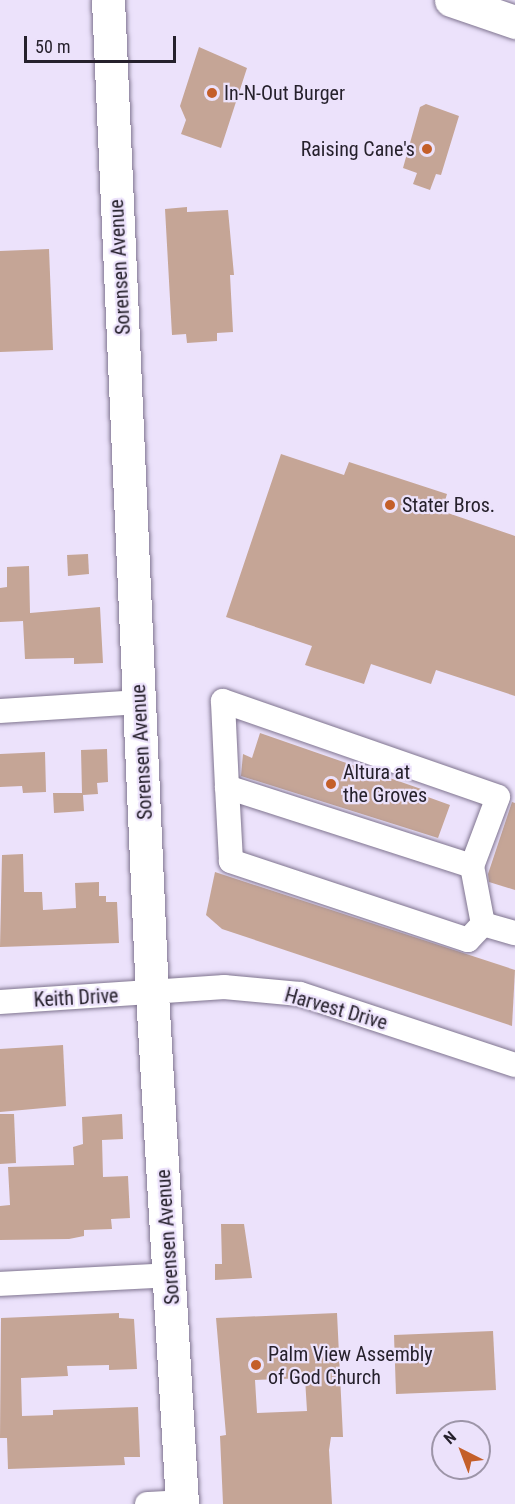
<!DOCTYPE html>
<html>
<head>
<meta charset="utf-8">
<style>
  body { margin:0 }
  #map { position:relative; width:515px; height:1504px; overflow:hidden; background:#ece2fb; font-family:"Roboto Condensed",sans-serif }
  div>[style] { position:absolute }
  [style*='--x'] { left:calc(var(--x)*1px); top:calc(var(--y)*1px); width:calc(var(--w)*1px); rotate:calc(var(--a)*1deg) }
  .building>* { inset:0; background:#c5a596 }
  .roads { filter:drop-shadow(0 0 2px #7f748f) drop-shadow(0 0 2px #7f748f) }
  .street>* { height:24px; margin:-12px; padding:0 12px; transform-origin:12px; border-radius:12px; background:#fff }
  .secondary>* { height:33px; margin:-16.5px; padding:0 16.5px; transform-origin:16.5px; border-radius:16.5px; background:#fff }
  .primary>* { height:33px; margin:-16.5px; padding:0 16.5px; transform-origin:16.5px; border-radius:16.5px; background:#fff }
  .dots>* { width:16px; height:16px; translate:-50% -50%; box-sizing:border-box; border:3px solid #ece2fb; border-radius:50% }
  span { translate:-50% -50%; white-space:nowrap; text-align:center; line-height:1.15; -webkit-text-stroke:4.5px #ece2fb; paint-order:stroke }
  .poi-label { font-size:20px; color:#26212c }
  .left { translate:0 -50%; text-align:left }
  .right { translate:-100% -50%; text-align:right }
  .street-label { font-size:20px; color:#26212c }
  .north { position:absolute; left:431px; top:1420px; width:60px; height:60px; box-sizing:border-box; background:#ece2fb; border:2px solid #9d95a8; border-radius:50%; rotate:318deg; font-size:16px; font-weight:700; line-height:24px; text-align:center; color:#26212c }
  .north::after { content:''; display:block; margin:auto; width:21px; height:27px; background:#c45f2a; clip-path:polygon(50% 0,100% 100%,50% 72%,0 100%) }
  .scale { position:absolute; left:24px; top:36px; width:152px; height:27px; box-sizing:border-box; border:3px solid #26212c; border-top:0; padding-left:8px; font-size:18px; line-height:21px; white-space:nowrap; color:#26212c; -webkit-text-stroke:4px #ece2fb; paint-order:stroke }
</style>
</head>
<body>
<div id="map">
  <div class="building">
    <i style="clip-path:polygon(199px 47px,247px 68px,221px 148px,181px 134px,186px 120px,180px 106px)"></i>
    <i style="clip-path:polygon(426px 104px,459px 116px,441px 175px,436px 174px,430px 190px,413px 184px,417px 173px,403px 168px,420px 107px)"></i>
    <i style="clip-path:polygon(187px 207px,187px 212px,228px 210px,234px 275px,230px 275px,233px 332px,217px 333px,217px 341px,187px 343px,186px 334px,172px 335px,165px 209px)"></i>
    <i style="clip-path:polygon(49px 249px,53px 350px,0 352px,0 251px)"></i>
    <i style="clip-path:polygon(281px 454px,344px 475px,349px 462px,447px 494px,442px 511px,515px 536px,515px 696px,436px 670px,431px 684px,371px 664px,364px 684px,305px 665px,312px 646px,226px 617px)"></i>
    <i style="clip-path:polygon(88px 554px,89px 574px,68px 576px,67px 555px)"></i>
    <i style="clip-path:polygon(29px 566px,30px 613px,100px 607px,103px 663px,74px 664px,74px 658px,25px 659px,23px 621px,0 622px,0 588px,7px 587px,7px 567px)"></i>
    <i style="clip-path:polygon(260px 733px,427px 791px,425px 796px,450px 805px,438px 838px,241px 776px,243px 754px,252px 758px)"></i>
    <i style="clip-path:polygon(107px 749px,108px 782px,97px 783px,98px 794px,83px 795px,84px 811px,54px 813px,53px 793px,82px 793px,81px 750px)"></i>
    <i style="clip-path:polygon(45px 752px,46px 792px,23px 793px,22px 786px,0 787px,0 754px)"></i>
    <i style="clip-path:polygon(512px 802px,515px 803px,515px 890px,489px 882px,488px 874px)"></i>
    <i style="clip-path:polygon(23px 854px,24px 892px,42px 892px,43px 910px,76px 908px,75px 883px,99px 882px,99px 896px,106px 896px,106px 902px,117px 902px,119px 943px,0 947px,2px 855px)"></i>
    <i style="clip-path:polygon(215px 872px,515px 970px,512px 1026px,222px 929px,206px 915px)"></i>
    <i style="clip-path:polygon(63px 1045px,66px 1106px,0 1112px,0 1049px)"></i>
    <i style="clip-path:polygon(0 1114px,14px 1114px,16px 1163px,0 1164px)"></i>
    <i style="clip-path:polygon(122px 1114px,123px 1139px,102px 1140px,103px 1177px,128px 1176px,130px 1218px,111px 1219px,112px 1229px,84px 1230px,84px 1236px,69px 1239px,0 1240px,0 1206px,10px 1205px,8px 1167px,74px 1165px,73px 1147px,83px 1144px,82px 1117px)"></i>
    <i style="clip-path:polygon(221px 1224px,244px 1224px,252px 1278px,215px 1280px,215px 1264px,222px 1264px)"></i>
    <i style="clip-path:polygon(119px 1313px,119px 1318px,134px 1319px,137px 1369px,109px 1370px,109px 1365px,67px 1366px,68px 1376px,21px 1378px,22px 1416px,53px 1415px,53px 1410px,138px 1407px,140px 1457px,124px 1457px,125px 1465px,8px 1469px,7px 1438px,0 1438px,1px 1318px)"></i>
    <i style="clip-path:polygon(evenodd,337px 1313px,343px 1437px,331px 1437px,329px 1450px,332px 1504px,223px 1504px,220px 1436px,226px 1435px,216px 1318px,337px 1313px,305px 1378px,307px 1411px,257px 1413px,255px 1380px,305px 1378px)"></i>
    <i style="clip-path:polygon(493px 1331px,496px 1390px,396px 1394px,394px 1335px)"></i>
  </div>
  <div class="roads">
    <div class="street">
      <i style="--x:0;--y:711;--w:140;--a:-3.7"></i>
      <i style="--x:227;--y:787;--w:257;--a:17.9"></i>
      <i style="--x:472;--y:866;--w:59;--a:79.3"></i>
      <i style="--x:483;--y:924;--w:22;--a:133"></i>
      <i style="--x:468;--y:940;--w:250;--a:-161.6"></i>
      <i style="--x:231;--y:861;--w:74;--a:-93.1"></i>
      <i style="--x:227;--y:787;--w:86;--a:-92.7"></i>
      <i style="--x:223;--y:701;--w:291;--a:19.2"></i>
      <i style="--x:498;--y:797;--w:74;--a:110.6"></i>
      <i style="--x:483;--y:924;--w:33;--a:16"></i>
      <i style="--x:0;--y:1002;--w:225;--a:-3.8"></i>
      <i style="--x:224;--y:987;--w:76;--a:5.3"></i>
      <i style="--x:300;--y:994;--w:226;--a:18.3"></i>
      <i style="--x:0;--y:1284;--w:171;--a:-3"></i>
      <i style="--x:147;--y:1504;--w:35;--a:-3"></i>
    </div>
    <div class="secondary">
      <i style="--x:108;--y:0;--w:995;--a:87.47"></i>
      <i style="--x:152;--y:994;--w:511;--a:86.63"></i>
    </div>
    <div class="primary">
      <i style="--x:451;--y:0;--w:68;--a:19"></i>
    </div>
  </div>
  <div class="dots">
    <i style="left:212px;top:93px;background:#c45f2a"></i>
    <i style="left:427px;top:149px;background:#c45f2a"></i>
    <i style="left:390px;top:505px;background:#c45f2a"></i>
    <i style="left:331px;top:784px;background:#c45f2a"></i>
    <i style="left:256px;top:1365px;background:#c45f2a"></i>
  </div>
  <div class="poi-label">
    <span class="left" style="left:224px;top:93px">In-N-Out Burger</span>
    <span class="right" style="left:415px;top:149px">Raising Cane's</span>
    <span class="left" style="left:402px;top:505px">Stater Bros.</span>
    <span class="left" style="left:343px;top:784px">Altura at<br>the Groves</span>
    <span class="left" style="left:268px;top:1366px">Palm View Assembly<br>of God Church</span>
  </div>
  <div class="street-label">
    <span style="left:120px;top:267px;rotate:-93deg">Sorensen Avenue</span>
    <span style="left:142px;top:752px;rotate:-93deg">Sorensen Avenue</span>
    <span style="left:76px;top:998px;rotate:-3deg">Keith Drive</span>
    <span style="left:336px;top:1009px;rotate:16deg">Harvest Drive</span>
    <span style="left:168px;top:1237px;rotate:-94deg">Sorensen Avenue</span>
  </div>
  <div class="north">N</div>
  <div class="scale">50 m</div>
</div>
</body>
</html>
